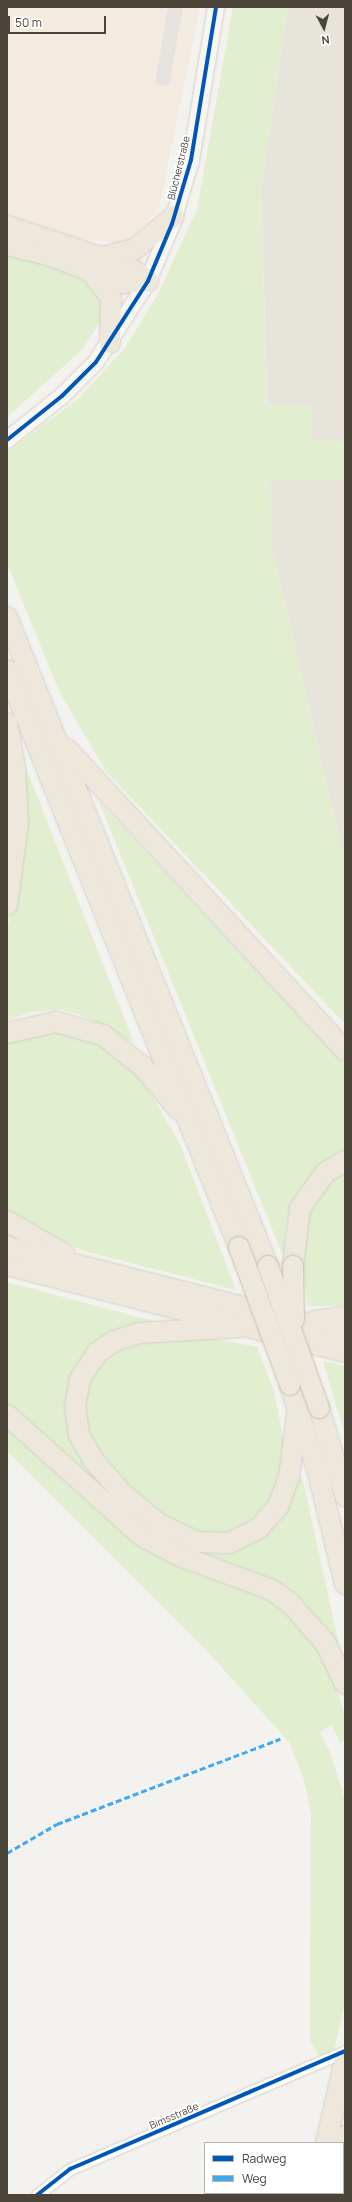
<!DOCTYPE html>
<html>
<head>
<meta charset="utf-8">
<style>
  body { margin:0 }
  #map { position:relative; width:352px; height:2202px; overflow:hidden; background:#f4f2ee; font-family:Manrope,sans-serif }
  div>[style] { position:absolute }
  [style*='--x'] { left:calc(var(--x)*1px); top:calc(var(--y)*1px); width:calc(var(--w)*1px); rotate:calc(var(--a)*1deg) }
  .residential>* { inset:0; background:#e7e4dc }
  .commercial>* { inset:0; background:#f3ebdf }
  .green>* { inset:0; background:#e1eecf }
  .parking>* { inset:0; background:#e6e3df }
  .roads { filter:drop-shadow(0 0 1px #d2d0cb) drop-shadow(0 0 1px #d2d0cb) }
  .street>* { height:11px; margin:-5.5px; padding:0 5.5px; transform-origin:5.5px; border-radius:5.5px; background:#fdfdfc }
  .secondary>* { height:16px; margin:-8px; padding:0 8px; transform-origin:8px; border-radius:8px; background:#f7f6f1 }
  .highway>* { height:20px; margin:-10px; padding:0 10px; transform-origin:10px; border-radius:10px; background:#ede8db }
  .bridges { filter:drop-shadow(0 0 1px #ccbfa9) drop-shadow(0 0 1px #ccbfa9) }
  .highway-bridge>* { height:20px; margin:-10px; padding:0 10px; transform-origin:10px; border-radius:10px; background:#ede8db }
  .quiet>* { height:3px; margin-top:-1.5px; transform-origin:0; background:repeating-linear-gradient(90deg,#3fa9f5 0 6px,transparent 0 9px) }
  .cycleway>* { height:4px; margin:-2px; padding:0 2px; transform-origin:2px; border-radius:2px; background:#0057b8 }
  span { translate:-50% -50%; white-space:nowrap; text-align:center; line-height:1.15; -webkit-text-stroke:4px #fff; paint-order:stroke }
  .street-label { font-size:10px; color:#4b4439 }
  .frame { position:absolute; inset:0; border:8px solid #4b4439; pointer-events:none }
  .legend { position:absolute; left:204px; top:2142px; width:140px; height:52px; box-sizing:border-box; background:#fff; border:1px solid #b7b4b0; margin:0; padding:5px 7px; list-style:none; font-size:12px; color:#4b4439 }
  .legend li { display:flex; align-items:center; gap:8px; height:20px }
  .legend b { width:20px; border:1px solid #b7b4b0 }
  .north { position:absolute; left:304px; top:8px; width:40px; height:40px; -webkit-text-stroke:3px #fff; paint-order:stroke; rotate:173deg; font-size:11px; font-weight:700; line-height:16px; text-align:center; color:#4b4439 }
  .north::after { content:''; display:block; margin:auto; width:14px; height:18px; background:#4b4439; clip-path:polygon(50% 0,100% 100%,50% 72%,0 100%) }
  .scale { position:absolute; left:8px; top:16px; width:98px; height:18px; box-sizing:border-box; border:2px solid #4b4439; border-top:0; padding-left:5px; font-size:12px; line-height:14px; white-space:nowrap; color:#4b4439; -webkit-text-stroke:3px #fff; paint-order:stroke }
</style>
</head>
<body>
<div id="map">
  <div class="residential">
    <i style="clip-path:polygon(288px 7px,345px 7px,345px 863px,272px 546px,261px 190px)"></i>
  </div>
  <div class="commercial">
    <i style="clip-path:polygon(7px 7px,200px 7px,159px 208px,128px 244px,73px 238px,7px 215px)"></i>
  </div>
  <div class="green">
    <i style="clip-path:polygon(233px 7px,288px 7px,261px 190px,267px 405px,312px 406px,312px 439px,345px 442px,345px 480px,270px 481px,272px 546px,345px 863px,345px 1024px,105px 770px,59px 691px,7px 563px,7px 452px,78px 399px,125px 348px,159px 292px,197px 209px)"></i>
    <i style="clip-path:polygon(7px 253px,93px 281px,102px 291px,104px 315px,83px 349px,7px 417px)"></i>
    <i style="clip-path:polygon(25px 765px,134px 1043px,84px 1016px,62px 1010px,30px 1012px,7px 1021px,7px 931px,26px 838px)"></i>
    <i style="clip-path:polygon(99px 802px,345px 1064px,345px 1152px,319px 1168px,297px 1195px,286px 1223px,284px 1258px)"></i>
    <i style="clip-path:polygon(46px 1029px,95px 1037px,142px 1079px,180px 1144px,236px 1290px,84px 1251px,7px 1215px,7px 1040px)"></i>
    <i style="clip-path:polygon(345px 1170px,345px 1306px,308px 1306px,303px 1273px,307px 1223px,313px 1203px,331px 1178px)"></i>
    <i style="clip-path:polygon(7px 1282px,153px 1321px,153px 1326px,75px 1371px,93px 1472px,221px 1551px,302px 1476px,341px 1654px,309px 1614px,169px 1548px,7px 1406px)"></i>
    <i style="clip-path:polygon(210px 1338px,257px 1347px,274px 1391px,284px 1442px,282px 1481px,258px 1520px,228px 1536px,196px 1535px,146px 1507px,86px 1438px,83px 1390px,96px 1364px,128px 1342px)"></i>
    <i style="clip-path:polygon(323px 1361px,345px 1366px,345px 1434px,335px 1402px)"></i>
    <i style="clip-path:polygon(7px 1423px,131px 1538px,163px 1559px,260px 1592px,276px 1603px,311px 1636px,336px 1685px,345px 1717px,345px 1741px,340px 1743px,332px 1725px,320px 1732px,330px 1752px,345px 1800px,345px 2003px,333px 2054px,319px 2057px,310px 2040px,311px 1814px,304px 1780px,289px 1742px,206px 1650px,7px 1451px)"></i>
  </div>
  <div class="parking">
    <i style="clip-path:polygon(168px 7px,183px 7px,169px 86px,155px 84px)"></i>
  </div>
  <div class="roads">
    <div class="street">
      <i style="--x:37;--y:2195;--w:42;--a:-38.2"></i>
      <i style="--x:70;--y:2169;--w:299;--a:-23.2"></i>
    </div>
    <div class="secondary">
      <i style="--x:7;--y:440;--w:70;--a:-38.7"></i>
      <i style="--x:62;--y:396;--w:48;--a:-45"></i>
      <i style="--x:96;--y:362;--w:96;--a:-57.3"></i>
      <i style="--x:148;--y:281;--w:62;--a:-67.2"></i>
      <i style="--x:172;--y:224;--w:67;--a:-73.5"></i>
      <i style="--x:191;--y:160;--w:155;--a:-80.7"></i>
    </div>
    <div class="highway">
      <i style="--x:7;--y:226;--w:127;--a:18.3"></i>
      <i style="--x:128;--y:266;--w:25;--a:37"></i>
      <i style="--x:7;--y:245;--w:42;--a:13.7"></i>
      <i style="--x:48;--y:255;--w:79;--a:20.7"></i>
      <i style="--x:122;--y:283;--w:26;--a:-4"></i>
      <i style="--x:103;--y:257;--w:33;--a:-14"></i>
      <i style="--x:135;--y:249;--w:51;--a:-40.2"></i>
      <i style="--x:91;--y:272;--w:33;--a:52"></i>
      <i style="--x:111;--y:298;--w:45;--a:91.3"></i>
      <i style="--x:7;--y:617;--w:700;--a:68.09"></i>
      <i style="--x:7;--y:670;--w:622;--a:68.1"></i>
      <i style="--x:7;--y:723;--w:45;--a:79.7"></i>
      <i style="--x:15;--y:767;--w:56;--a:86.9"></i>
      <i style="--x:18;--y:823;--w:83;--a:97.6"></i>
      <i style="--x:67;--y:749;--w:410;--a:47.3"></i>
      <i style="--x:7;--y:1033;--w:50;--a:-12.7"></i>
      <i style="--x:56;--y:1022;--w:49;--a:15.5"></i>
      <i style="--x:103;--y:1035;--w:51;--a:38.7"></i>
      <i style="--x:143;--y:1067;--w:55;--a:50.2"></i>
      <i style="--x:7;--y:1221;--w:66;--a:30.1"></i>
      <i style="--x:7;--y:1247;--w:349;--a:14.3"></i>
      <i style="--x:7;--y:1265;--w:349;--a:14.4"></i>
      <i style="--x:293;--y:1266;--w:58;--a:-83.1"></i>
      <i style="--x:300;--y:1208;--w:44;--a:-54.2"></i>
      <i style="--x:326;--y:1172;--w:22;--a:-30"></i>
      <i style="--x:315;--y:1321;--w:30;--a:-8"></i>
      <i style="--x:239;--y:1327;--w:100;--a:176.6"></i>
      <i style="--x:139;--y:1333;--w:26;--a:162"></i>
      <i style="--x:114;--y:1341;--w:21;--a:145"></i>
      <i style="--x:97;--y:1353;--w:31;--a:123"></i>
      <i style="--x:80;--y:1379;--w:27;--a:100"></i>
      <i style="--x:75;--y:1406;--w:29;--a:82"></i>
      <i style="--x:79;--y:1435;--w:30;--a:60"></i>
      <i style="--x:94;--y:1461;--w:44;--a:48.7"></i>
      <i style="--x:123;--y:1494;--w:47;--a:39.8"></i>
      <i style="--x:159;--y:1524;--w:42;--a:25.3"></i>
      <i style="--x:197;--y:1542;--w:32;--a:2"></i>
      <i style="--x:229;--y:1543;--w:32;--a:-26"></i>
      <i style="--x:258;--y:1529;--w:30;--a:-48"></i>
      <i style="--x:278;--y:1507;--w:32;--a:-70"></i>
      <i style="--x:289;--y:1477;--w:70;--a:-82.6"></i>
      <i style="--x:290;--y:1385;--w:92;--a:72.3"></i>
      <i style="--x:318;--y:1473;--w:114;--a:76.3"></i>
      <i style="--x:319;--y:1408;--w:92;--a:73.5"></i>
      <i style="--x:7;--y:1415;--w:181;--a:41.9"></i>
      <i style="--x:142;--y:1536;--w:43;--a:27.8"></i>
      <i style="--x:180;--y:1556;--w:98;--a:20.3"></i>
      <i style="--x:272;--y:1590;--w:24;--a:36"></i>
      <i style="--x:291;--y:1604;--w:53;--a:48.8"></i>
      <i style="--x:326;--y:1644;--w:44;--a:64.6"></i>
      <i style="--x:326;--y:2143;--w:85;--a:-77.1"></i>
      <i style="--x:343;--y:2144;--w:8;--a:-76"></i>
      <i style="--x:313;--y:2195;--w:2;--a:-63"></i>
      <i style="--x:332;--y:2195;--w:2;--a:-90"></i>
    </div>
  </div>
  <div class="bridges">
    <div class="highway-bridge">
      <i style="--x:239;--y:1247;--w:147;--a:69.7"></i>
      <i style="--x:268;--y:1266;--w:151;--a:70.2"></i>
      <i style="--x:293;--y:1266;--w:53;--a:88.9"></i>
    </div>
  </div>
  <div class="quiet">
    <i style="--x:7;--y:1853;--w:58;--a:-30.1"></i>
    <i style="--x:57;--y:1824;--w:239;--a:-20.9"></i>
  </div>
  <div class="cycleway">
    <i style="--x:7;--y:440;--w:70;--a:-38.7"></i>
    <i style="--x:62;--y:396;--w:48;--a:-45"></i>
    <i style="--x:96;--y:362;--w:96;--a:-57.3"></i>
    <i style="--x:148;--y:281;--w:62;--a:-67.2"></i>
    <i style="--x:172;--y:224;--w:67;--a:-73.5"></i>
    <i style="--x:191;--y:160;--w:155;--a:-80.7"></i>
    <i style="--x:37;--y:2195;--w:42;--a:-38.2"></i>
    <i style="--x:70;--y:2169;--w:299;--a:-23.2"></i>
  </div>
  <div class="street-label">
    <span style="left:179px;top:168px;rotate:-76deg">Blücherstraße</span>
    <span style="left:174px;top:2116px;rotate:-23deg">Bimsstraße</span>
  </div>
  <div class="frame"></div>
  <ul class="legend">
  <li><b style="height:5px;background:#0057b8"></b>Radweg</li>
  <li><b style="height:5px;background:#3fa9f5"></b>Weg</li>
  </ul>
  <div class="north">N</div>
  <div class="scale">50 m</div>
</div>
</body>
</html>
